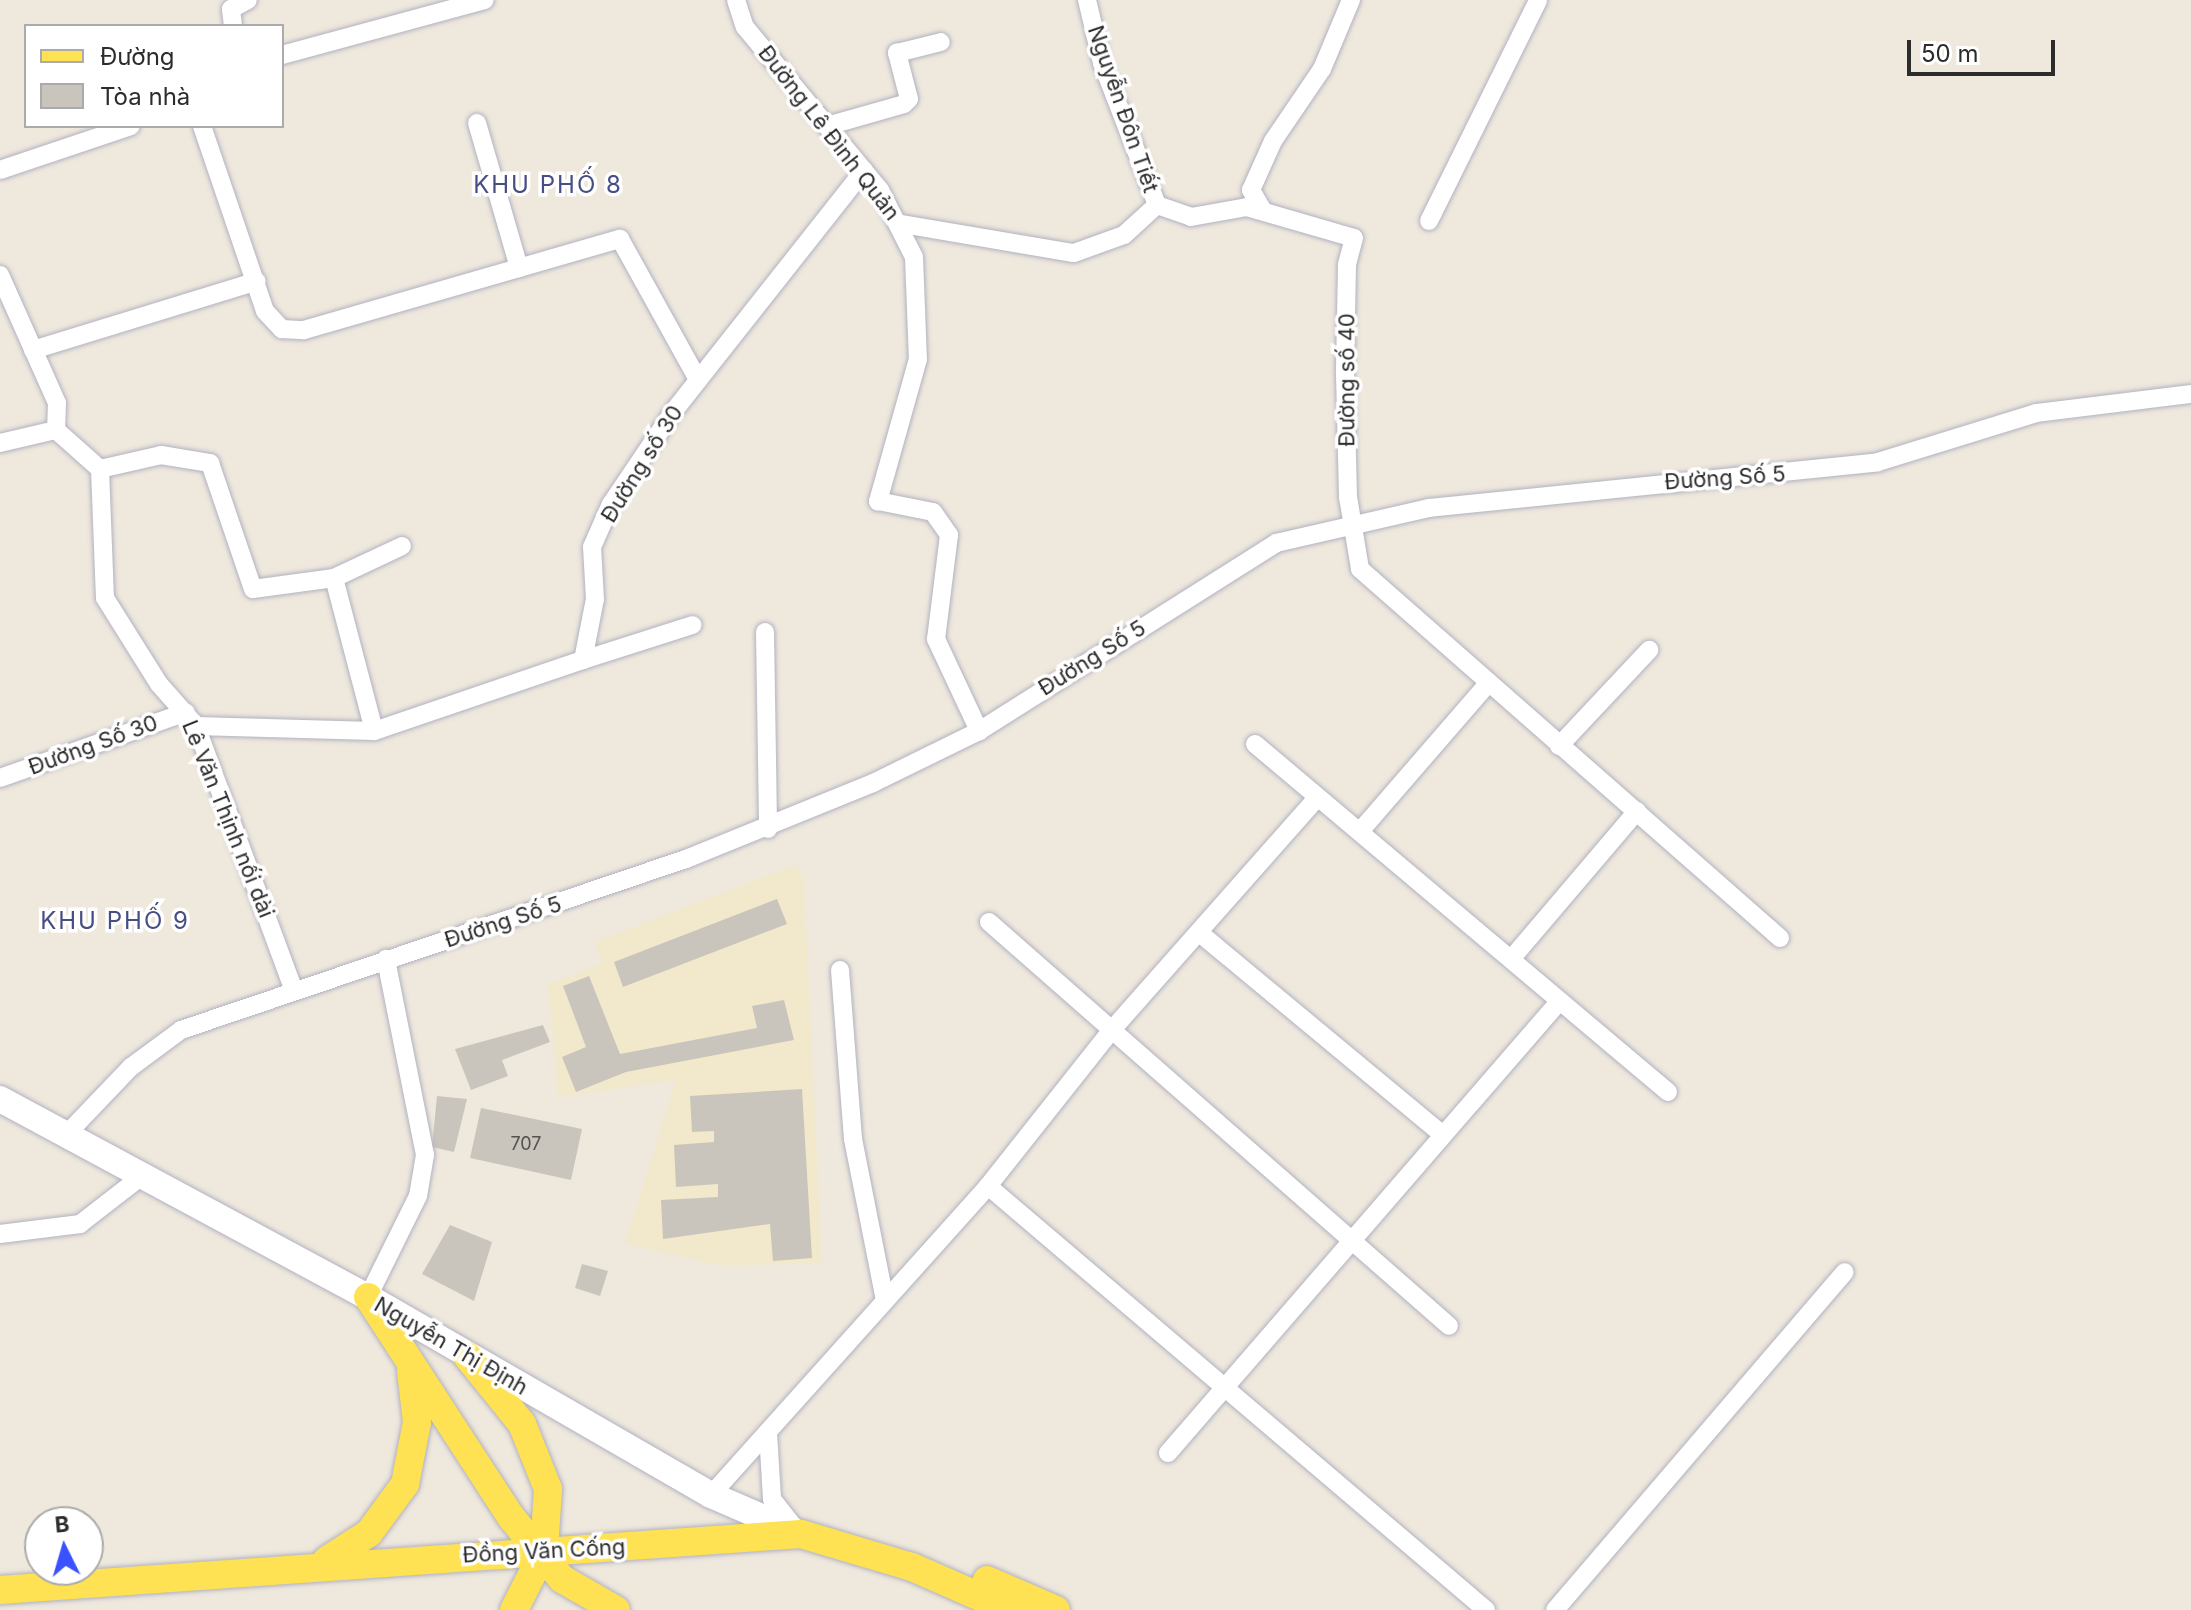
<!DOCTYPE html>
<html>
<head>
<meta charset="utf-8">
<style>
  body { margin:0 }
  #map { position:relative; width:2191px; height:1610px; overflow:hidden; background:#efe8dd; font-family:Inter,sans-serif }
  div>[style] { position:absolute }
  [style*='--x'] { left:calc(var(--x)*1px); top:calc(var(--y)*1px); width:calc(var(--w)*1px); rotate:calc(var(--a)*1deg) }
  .education>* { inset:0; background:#f2e8cb }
  .building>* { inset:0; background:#cac5bc }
  .roads { filter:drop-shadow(0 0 2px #b1b2c1) drop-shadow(0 0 2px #b1b2c1) }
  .street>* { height:18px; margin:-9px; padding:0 9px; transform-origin:9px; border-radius:9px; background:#fff }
  .secondary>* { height:26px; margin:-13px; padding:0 13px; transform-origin:13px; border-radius:13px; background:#fff }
  .primary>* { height:28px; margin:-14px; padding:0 14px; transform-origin:14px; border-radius:14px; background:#fee253 }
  span { translate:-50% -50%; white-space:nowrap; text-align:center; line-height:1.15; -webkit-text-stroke:7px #fff; paint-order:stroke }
  .number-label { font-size:18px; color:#545250 }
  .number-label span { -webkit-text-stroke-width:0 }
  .street-label { font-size:22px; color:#2c2c2c }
  .neighbourhood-label { font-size:24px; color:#474e82; letter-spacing:2px }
  .legend { position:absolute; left:24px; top:24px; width:260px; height:104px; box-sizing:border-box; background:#fff; border:2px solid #ababab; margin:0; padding:10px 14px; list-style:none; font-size:24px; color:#2c2c2c }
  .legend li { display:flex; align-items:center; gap:16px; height:40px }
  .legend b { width:40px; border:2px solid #ababab }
  .north { position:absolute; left:24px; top:1506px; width:80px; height:80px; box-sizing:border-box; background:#fff; border:2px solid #ababab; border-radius:50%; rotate:355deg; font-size:22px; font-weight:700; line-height:32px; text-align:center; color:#2c2c2c }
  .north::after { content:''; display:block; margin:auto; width:28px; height:36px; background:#3a51ff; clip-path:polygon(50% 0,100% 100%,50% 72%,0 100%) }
  .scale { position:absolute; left:1907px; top:40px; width:148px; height:36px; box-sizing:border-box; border:4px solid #2c2c2c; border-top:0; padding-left:10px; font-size:24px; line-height:28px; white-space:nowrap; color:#2c2c2c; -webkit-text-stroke:6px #fff; paint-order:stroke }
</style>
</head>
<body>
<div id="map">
  <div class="education">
    <i style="clip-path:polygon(796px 865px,804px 881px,822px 1263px,721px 1266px,625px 1243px,676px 1080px,558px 1097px,548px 984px,603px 963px,594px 942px)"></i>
  </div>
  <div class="building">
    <i style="clip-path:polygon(777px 899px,787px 924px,623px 987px,614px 962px)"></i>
    <i style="clip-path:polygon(589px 976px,620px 1054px,757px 1028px,752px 1006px,784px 1000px,794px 1040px,626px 1072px,576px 1092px,562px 1057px,586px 1047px,563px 986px)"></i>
    <i style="clip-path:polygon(543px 1025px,550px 1042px,502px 1060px,508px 1076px,471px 1090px,455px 1049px)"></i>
    <i style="clip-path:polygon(802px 1089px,812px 1258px,773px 1261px,770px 1224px,663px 1239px,661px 1200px,718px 1197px,718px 1184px,676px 1187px,674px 1145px,714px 1142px,714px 1131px,692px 1132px,690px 1096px)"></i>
    <i style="clip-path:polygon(437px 1096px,467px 1099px,454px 1152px,432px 1147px)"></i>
    <i style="clip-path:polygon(481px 1108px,582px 1129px,571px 1180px,470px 1158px)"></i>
    <i style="clip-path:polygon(450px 1225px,492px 1242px,474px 1301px,422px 1274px)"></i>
    <i style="clip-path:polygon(582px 1264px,608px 1271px,600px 1296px,575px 1288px)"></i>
  </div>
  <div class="roads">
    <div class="street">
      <i style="--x:736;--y:0;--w:28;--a:72"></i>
      <i style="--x:745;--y:27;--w:212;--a:50.4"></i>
      <i style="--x:880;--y:190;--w:75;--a:63.1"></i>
      <i style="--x:914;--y:257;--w:102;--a:87.8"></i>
      <i style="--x:918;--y:359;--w:148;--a:105.7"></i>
      <i style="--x:878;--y:501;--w:56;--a:11.3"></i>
      <i style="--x:933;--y:512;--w:28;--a:55"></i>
      <i style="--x:949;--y:535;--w:105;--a:97.1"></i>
      <i style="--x:936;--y:639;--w:102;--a:64.9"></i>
      <i style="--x:1087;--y:0;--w:65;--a:76.6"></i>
      <i style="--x:1102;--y:63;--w:152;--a:68.8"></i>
      <i style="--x:1157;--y:205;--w:36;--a:19"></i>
      <i style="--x:1191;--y:217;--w:57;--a:-10.1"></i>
      <i style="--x:1247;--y:207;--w:111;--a:16.2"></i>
      <i style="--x:1354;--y:238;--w:28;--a:105"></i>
      <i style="--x:1347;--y:265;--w:109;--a:91.1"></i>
      <i style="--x:1345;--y:374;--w:123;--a:88.6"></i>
      <i style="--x:1348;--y:497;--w:73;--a:80.5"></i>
      <i style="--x:1360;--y:569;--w:559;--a:41.3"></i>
      <i style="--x:233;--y:26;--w:17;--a:-97"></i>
      <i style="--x:231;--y:9;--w:19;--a:-28"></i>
      <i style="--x:282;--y:55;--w:210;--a:-15.2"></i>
      <i style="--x:477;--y:123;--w:151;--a:73.8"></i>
      <i style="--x:202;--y:126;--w:195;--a:71.2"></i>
      <i style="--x:265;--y:311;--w:25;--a:47"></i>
      <i style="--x:282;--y:329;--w:22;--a:3"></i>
      <i style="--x:304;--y:330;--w:329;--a:-16.1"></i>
      <i style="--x:620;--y:239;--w:161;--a:61"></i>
      <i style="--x:827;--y:126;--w:80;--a:-15.9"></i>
      <i style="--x:904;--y:104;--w:7;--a:-45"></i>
      <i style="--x:909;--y:99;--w:48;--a:-104.6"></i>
      <i style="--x:897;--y:53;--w:45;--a:-14"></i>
      <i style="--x:0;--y:170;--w:138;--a:-18.6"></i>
      <i style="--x:1262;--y:209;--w:22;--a:-120"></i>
      <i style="--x:1251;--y:190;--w:54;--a:-65.8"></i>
      <i style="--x:1273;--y:141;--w:87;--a:-55.8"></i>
      <i style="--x:1322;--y:69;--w:75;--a:-67.2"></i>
      <i style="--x:1429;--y:221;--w:246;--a:-63.7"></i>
      <i style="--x:902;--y:224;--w:174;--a:9.6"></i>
      <i style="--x:1074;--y:253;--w:53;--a:-19.8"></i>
      <i style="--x:1124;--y:235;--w:45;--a:-42.3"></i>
      <i style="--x:0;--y:275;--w:140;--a:66"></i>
      <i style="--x:57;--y:403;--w:27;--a:92"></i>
      <i style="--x:56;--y:430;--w:59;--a:41.6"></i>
      <i style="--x:100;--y:469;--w:129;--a:87.8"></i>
      <i style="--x:105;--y:598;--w:102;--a:57.9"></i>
      <i style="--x:159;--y:684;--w:56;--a:48.6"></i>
      <i style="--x:196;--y:726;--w:277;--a:69.7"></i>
      <i style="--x:33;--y:350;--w:234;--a:-17.1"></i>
      <i style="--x:0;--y:443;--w:57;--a:-13.1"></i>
      <i style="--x:100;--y:469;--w:63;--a:-12.9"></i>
      <i style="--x:161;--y:455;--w:50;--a:9.3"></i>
      <i style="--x:210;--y:463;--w:133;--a:71.2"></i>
      <i style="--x:253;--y:589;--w:82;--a:-7.7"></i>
      <i style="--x:334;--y:578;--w:75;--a:-25.2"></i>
      <i style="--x:334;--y:578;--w:158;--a:75.3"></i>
      <i style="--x:765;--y:632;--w:197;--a:89.1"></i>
      <i style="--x:583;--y:660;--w:115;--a:-17.7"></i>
      <i style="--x:196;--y:726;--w:178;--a:1.6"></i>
      <i style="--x:374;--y:731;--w:221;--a:-18.8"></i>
      <i style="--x:583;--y:660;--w:62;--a:-78.9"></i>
      <i style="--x:595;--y:599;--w:52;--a:-93.3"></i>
      <i style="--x:592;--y:547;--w:47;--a:-66.2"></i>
      <i style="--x:611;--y:504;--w:111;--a:-56"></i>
      <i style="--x:673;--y:412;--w:308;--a:-51.7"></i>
      <i style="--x:1255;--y:744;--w:540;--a:40.12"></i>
      <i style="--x:1559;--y:746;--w:132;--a:-46.8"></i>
      <i style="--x:0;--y:778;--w:197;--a:-19.5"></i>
      <i style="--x:1362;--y:829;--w:189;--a:-49.1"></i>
      <i style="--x:989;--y:922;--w:612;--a:41.29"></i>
      <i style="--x:1202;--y:935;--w:313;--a:39.7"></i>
      <i style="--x:1512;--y:958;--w:193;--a:-49.6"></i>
      <i style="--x:840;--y:970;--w:169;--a:85.6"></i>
      <i style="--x:853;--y:1139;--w:164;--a:78.8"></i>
      <i style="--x:64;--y:1137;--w:97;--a:-46.3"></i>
      <i style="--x:131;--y:1067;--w:62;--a:-36.5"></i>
      <i style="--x:181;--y:1030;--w:533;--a:-18.71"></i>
      <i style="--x:686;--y:859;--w:202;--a:-22.1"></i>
      <i style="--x:873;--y:783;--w:118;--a:-26.1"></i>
      <i style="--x:979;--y:731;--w:352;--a:-32.3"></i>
      <i style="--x:1276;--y:543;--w:157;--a:-12.9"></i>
      <i style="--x:1429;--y:508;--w:451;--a:-5.8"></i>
      <i style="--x:1878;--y:462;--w:165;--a:-17.2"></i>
      <i style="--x:2036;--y:413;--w:156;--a:-7"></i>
      <i style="--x:988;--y:1186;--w:654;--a:40.41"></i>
      <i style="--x:0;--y:1234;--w:81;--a:-7.1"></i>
      <i style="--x:80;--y:1224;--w:73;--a:-37.8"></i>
      <i style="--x:368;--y:1297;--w:113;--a:-63.7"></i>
      <i style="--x:418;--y:1196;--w:42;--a:-80.3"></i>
      <i style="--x:425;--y:1155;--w:200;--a:-101.3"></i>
      <i style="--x:768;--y:1433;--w:66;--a:86.5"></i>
      <i style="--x:772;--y:1499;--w:37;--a:52"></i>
      <i style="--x:1168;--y:1453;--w:594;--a:-49.1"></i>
      <i style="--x:711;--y:1495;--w:415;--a:-48.1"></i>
      <i style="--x:988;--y:1186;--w:196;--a:-51.6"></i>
      <i style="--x:1110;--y:1032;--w:310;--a:-48.5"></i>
      <i style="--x:1555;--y:1610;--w:445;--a:-49.4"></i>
    </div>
    <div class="secondary">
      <i style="--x:0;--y:1099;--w:418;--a:28.3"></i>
      <i style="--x:368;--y:1297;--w:396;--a:30"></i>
      <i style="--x:711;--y:1495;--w:98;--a:23.4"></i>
    </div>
    <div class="primary">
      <i style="--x:368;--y:1297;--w:262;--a:57"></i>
      <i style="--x:511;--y:1517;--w:80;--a:50.6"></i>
      <i style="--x:562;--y:1579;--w:62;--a:29.9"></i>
      <i style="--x:467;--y:1356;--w:87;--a:51"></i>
      <i style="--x:522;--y:1424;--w:70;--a:68.2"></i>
      <i style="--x:548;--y:1489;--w:62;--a:93.7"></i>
      <i style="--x:544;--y:1551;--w:66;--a:117"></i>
      <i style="--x:327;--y:1560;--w:50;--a:-32.7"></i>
      <i style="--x:369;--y:1533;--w:61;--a:-53.7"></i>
      <i style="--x:405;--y:1484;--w:63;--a:-79"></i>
      <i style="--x:417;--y:1422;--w:51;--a:-96.7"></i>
      <i style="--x:987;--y:1580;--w:75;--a:23.5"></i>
      <i style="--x:0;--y:1590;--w:803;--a:-4"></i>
      <i style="--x:801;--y:1534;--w:116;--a:16.6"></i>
      <i style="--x:912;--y:1567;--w:107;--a:23.7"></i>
    </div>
  </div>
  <div class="number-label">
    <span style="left:526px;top:1144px">707</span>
  </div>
  <div class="street-label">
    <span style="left:1123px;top:109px;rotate:71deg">Nguyễn Đôn Tiết</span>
    <span style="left:829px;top:133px;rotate:52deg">Đường Lê Đình Quản</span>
    <span style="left:1347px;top:380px;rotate:-90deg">Đường số 40</span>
    <span style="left:642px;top:464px;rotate:-58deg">Đường số 30</span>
    <span style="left:1725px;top:478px;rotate:-4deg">Đường Số 5</span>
    <span style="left:1092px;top:658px;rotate:-32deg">Đường Số 5</span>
    <span style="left:93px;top:745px;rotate:-20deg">Đường Số 30</span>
    <span style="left:228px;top:819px;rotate:68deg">Lê Văn Thịnh nối dài</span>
    <span style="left:503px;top:922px;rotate:-18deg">Đường Số 5</span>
    <span style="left:451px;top:1346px;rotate:30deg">Nguyễn Thị Định</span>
    <span style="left:544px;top:1551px;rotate:-3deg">Đồng Văn Cống</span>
  </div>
  <div class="neighbourhood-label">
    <span style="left:548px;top:185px">KHU PHỐ 8</span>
    <span style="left:115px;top:921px">KHU PHỐ 9</span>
  </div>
  <ul class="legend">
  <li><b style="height:10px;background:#fee253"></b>Đường</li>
  <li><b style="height:22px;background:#cac5bc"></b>Tòa nhà</li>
  </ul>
  <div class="north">B</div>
  <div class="scale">50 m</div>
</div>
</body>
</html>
